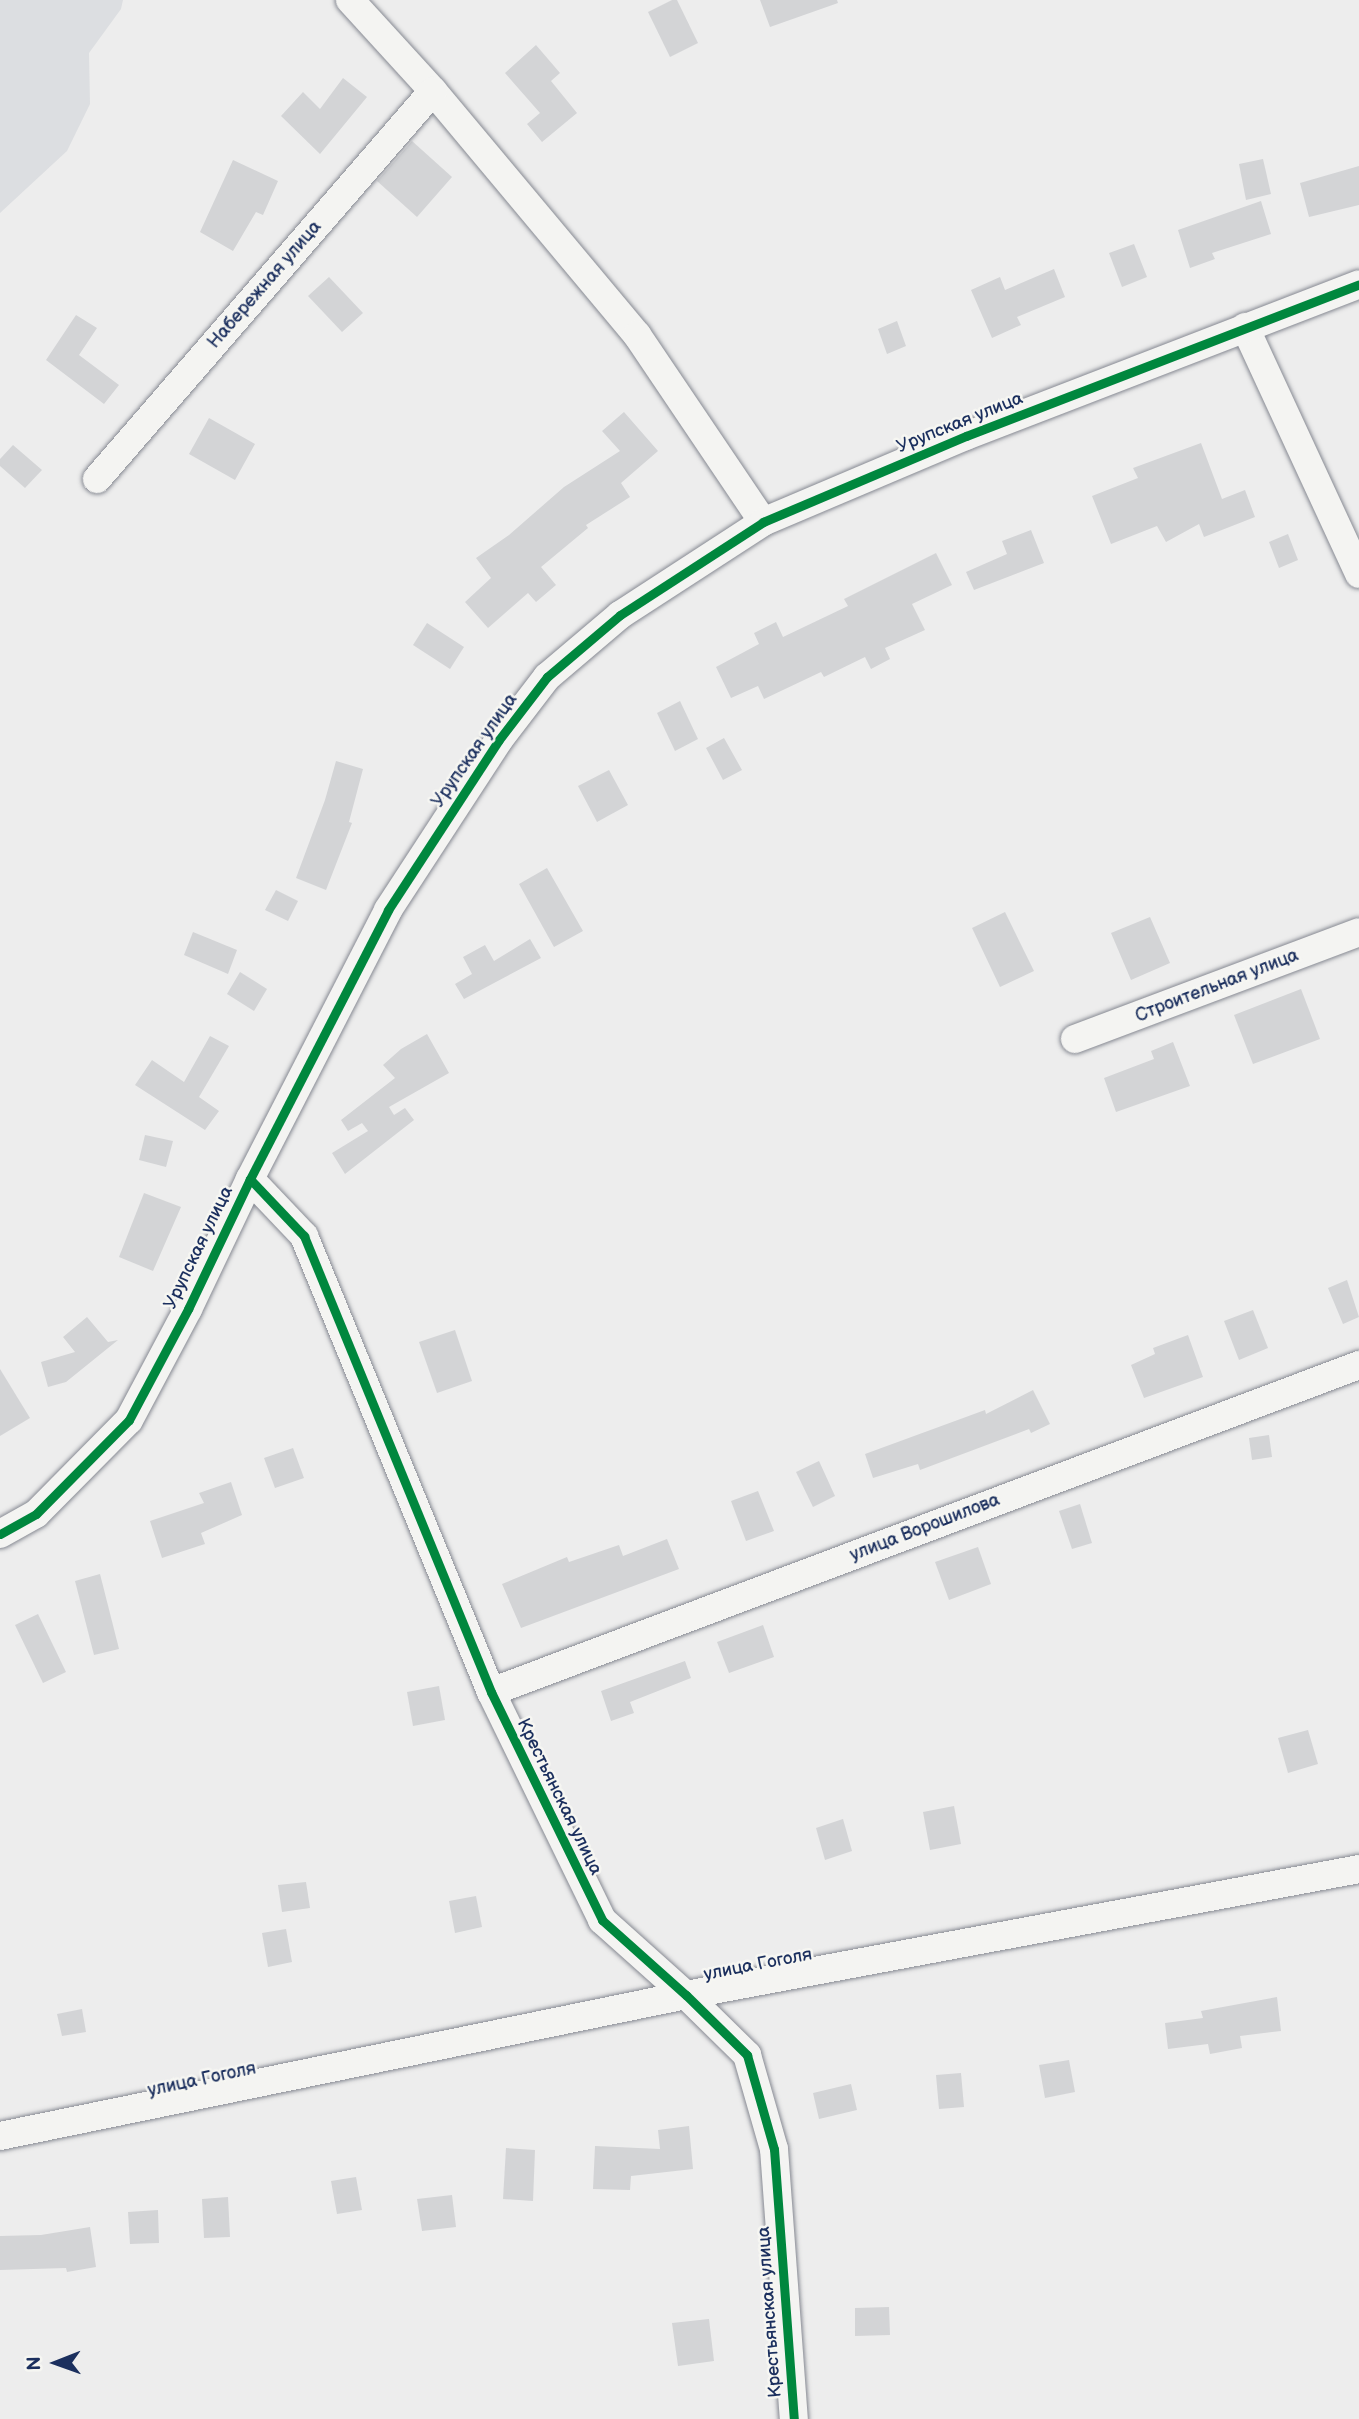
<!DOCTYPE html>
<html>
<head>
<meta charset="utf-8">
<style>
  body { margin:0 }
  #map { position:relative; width:1359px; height:2419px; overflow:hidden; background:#ededed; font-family:"Balsamiq Sans",sans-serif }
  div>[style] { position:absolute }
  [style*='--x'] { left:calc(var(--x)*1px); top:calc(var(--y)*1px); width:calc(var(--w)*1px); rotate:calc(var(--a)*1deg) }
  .green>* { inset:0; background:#dcdee1 }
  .building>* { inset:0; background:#d3d4d6 }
  .roads { filter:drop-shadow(0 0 2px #868992) drop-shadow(0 0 2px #868992) }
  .minor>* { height:28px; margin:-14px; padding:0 14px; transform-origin:14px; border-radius:14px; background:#f4f4f2 }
  .cycleway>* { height:9px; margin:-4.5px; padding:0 4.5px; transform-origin:4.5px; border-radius:4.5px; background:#00873e }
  span { translate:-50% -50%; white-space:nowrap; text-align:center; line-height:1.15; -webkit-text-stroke:5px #f6f6f2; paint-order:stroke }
  .street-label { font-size:18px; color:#1b2f5e }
  .north { position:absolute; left:21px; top:2328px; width:70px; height:70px; -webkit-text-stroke:5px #f6f6f2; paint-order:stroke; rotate:269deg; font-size:19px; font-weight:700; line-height:28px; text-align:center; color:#1b2f5e }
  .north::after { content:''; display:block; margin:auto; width:24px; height:32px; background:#1b2f5e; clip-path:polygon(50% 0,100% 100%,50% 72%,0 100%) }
</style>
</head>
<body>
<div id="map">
  <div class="green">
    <i style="clip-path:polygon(0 0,123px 0,121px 9px,89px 53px,90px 104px,67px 151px,0 213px)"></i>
  </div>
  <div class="building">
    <i style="clip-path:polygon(672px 0,677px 0,698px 43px,670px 57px,648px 12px)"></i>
    <i style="clip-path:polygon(760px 0,837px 0,838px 3px,770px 27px)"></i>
    <i style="clip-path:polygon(536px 45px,560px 73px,551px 81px,577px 113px,542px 142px,527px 124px,540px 113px,505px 73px)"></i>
    <i style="clip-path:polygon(343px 78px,367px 97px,320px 154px,281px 116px,303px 92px,320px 109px)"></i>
    <i style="clip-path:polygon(412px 141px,452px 177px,417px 217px,377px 181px)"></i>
    <i style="clip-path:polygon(1263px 159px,1271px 194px,1246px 200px,1239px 164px)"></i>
    <i style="clip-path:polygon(233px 160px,278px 181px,263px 215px,256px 212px,233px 251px,200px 232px)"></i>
    <i style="clip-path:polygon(1359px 166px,1359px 205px,1309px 217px,1300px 183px)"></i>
    <i style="clip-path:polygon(1261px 201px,1271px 234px,1212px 253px,1215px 259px,1190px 268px,1178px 230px)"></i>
    <i style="clip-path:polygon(1134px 244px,1147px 277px,1122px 287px,1109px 253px)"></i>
    <i style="clip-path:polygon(1054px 269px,1065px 297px,1017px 317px,1021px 325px,992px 338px,971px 290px,1000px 277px,1005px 290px)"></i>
    <i style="clip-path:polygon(329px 277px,363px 313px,342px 332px,308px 296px)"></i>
    <i style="clip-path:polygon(76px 315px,97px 328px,79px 355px,119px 385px,104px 404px,46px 360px)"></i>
    <i style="clip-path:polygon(897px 321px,906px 346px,887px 354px,878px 329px)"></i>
    <i style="clip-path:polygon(624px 412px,658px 451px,621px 483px,630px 497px,586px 525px,588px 528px,541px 567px,556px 585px,536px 602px,528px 593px,488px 628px,465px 602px,491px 578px,476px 558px,509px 535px,564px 487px,620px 451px,602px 431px)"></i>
    <i style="clip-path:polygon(209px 418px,255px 444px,235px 480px,189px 454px)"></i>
    <i style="clip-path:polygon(1201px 443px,1222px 499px,1245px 490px,1255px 517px,1204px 537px,1199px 524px,1166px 542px,1157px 526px,1111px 544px,1092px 496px,1138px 478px,1133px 468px)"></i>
    <i style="clip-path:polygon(13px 445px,42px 470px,25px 488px,0 466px,0 459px)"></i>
    <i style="clip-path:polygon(1031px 530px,1044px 563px,974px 590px,966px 572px,1007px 554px,1002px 541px)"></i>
    <i style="clip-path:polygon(1288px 534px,1298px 560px,1279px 568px,1269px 542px)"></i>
    <i style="clip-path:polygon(936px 553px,952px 585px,912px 604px,925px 630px,885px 648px,890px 659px,871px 669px,865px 657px,824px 677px,821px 672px,764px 699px,758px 686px,731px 698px,716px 667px,759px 644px,754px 633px,776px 622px,783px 637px,848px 606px,844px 599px)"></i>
    <i style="clip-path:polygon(427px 623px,464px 647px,450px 669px,413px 645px)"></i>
    <i style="clip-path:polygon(680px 701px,698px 739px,675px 751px,657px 713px)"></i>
    <i style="clip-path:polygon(724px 738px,742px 770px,723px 780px,706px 748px)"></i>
    <i style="clip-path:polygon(336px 761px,363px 769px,349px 822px,352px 823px,326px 890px,296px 878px,325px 800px)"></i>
    <i style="clip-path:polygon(609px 770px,628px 805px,597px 822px,578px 786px)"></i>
    <i style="clip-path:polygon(547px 868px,583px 931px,554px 947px,519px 884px)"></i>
    <i style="clip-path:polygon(276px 890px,298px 901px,288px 921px,265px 910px)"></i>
    <i style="clip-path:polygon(1005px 912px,1034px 971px,1000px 987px,972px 928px)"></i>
    <i style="clip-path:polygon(1150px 917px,1170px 963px,1131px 980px,1111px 933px)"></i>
    <i style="clip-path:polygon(193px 932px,237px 950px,228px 974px,184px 955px)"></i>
    <i style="clip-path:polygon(530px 939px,541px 958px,464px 999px,455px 984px,472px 974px,463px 957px,485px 945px,494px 961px)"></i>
    <i style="clip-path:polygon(240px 972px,267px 989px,254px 1011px,227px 994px)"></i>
    <i style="clip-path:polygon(1301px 989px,1320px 1039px,1253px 1064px,1234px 1015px)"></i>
    <i style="clip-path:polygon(427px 1034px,449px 1073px,389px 1107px,394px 1115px,405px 1108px,414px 1120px,345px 1174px,332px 1153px,368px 1131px,362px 1123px,348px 1131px,341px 1120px,395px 1078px,383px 1065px,401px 1049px)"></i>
    <i style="clip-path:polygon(210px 1036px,229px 1046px,199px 1097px,219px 1111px,205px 1130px,135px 1085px,152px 1060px,184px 1082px)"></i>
    <i style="clip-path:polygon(1173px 1042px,1190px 1086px,1116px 1112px,1104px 1078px,1154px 1059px,1151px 1051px)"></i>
    <i style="clip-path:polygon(145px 1135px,173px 1141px,166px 1167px,139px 1160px)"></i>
    <i style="clip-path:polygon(144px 1193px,181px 1207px,153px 1271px,119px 1257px)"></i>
    <i style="clip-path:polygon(1347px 1280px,1359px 1317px,1343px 1324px,1328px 1288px)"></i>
    <i style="clip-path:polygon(1253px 1310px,1268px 1348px,1239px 1360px,1224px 1321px)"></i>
    <i style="clip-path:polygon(87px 1317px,108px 1342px,118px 1340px,66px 1382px,48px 1387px,41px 1362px,75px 1352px,63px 1337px)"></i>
    <i style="clip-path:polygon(455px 1330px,472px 1381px,437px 1393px,419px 1342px)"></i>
    <i style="clip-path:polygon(1188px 1335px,1203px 1377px,1144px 1398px,1131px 1365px,1155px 1354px,1153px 1348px)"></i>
    <i style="clip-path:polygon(0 1369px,30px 1418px,0 1436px)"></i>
    <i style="clip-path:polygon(1033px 1390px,1050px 1424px,1031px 1433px,1029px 1429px,920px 1470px,918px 1464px,873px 1478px,865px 1454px,985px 1410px,986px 1414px)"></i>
    <i style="clip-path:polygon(1269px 1435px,1272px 1457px,1252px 1460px,1249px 1438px)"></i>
    <i style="clip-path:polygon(293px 1448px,304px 1478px,275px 1488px,264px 1458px)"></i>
    <i style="clip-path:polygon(819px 1461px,835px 1496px,813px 1507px,796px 1472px)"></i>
    <i style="clip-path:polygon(231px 1482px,242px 1515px,201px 1533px,205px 1544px,162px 1558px,150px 1521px,204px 1503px,199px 1493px)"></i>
    <i style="clip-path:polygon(758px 1491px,774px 1531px,746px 1541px,731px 1501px)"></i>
    <i style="clip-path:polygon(1080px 1504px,1092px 1543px,1072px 1549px,1059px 1511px)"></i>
    <i style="clip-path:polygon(667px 1539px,679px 1569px,521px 1628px,502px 1584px,567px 1557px,569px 1562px,619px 1545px,623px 1556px)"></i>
    <i style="clip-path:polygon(978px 1547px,991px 1584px,949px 1600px,935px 1562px)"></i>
    <i style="clip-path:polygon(100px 1574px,119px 1649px,94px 1655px,75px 1581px)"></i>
    <i style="clip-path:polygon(38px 1614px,66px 1672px,43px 1683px,15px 1625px)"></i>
    <i style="clip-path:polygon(763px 1625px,774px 1657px,729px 1673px,717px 1642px)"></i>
    <i style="clip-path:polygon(685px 1661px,691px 1678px,630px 1702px,634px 1713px,611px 1721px,601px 1691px)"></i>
    <i style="clip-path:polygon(439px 1686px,445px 1720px,413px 1726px,407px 1692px)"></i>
    <i style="clip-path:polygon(1308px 1730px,1318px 1764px,1288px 1773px,1278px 1738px)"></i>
    <i style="clip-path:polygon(954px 1806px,961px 1844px,930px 1850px,923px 1812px)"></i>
    <i style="clip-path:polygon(843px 1819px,852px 1851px,825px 1860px,816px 1828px)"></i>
    <i style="clip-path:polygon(306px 1882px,310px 1908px,282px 1912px,278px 1885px)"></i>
    <i style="clip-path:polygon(476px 1896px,482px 1927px,455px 1933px,449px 1901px)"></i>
    <i style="clip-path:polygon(286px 1929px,292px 1962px,268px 1967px,262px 1933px)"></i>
    <i style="clip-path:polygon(1277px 1997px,1281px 2031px,1240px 2036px,1242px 2048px,1210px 2054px,1208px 2044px,1168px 2049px,1165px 2023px,1203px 2018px,1201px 2011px)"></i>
    <i style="clip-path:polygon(82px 2009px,86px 2032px,62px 2036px,57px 2014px)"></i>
    <i style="clip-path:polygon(1069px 2060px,1075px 2092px,1045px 2098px,1039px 2065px)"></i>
    <i style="clip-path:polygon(961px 2073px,964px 2107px,939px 2109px,936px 2075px)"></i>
    <i style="clip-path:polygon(851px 2084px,857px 2110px,819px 2119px,813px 2093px)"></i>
    <i style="clip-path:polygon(689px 2126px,693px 2169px,631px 2176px,630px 2190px,593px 2189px,595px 2146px,660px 2149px,658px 2130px)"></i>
    <i style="clip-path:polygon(506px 2148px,535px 2150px,533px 2201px,503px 2199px)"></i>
    <i style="clip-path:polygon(356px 2177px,362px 2210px,337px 2214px,331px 2181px)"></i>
    <i style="clip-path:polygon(452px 2195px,456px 2227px,422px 2231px,417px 2199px)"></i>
    <i style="clip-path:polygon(228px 2197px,230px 2237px,204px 2238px,202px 2199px)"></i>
    <i style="clip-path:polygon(158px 2210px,159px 2243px,130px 2244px,128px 2212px)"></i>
    <i style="clip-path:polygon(90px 2227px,96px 2267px,67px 2272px,66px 2268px,0 2270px,0 2236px,41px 2235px)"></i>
    <i style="clip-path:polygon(889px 2307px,890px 2335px,855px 2336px,855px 2308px)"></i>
    <i style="clip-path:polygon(709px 2319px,714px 2361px,678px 2366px,672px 2323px)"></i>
  </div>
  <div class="roads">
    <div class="minor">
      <i style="--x:350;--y:0;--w:123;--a:47.6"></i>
      <i style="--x:433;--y:91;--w:318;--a:50.1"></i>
      <i style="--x:637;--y:335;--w:225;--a:56"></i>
      <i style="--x:1245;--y:327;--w:272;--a:65.2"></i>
      <i style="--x:97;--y:479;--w:513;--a:-49.11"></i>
      <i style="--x:1075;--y:1039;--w:303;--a:-20.6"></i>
      <i style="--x:250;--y:1179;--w:79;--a:46.5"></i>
      <i style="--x:304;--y:1236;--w:493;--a:67.7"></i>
      <i style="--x:491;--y:1692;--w:254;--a:64"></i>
      <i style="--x:602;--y:1920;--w:113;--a:41.8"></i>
      <i style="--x:686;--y:1995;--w:86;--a:44.5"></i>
      <i style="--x:747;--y:2055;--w:98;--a:74"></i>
      <i style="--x:774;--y:2149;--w:271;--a:85.8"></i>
      <i style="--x:0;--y:1534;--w:41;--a:-29.1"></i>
      <i style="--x:36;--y:1514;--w:132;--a:-45.3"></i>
      <i style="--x:129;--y:1420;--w:126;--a:-62"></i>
      <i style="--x:188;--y:1309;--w:144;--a:-64.5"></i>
      <i style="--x:250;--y:1179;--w:302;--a:-62.8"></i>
      <i style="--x:388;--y:910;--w:202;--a:-56.9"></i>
      <i style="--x:498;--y:741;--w:81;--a:-52.6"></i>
      <i style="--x:547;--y:677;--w:96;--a:-40.3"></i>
      <i style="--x:620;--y:615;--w:171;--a:-33"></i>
      <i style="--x:763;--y:522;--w:220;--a:-23"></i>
      <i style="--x:966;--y:436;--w:421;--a:-21.1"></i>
      <i style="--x:491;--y:1692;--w:928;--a:-20.64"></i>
      <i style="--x:0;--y:2136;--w:700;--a:-11.61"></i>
      <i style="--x:686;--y:1995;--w:685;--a:-10.6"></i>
    </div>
  </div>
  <div class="cycleway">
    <i style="--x:250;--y:1179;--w:79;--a:46.5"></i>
    <i style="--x:304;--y:1236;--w:493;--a:67.7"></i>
    <i style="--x:491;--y:1692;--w:254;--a:64"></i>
    <i style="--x:602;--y:1920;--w:113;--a:41.8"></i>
    <i style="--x:686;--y:1995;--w:86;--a:44.5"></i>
    <i style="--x:747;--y:2055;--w:98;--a:74"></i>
    <i style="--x:774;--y:2149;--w:271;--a:85.8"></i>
    <i style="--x:0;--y:1534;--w:41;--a:-29.1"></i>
    <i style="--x:36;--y:1514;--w:132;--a:-45.3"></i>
    <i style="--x:129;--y:1420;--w:126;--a:-62"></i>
    <i style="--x:188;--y:1309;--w:144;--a:-64.5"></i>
    <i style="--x:250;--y:1179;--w:302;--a:-62.8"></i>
    <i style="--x:388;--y:910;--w:202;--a:-56.9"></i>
    <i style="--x:498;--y:741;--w:81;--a:-52.6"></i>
    <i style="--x:547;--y:677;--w:96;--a:-40.3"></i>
    <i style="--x:620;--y:615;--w:171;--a:-33"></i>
    <i style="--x:763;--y:522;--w:220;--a:-23"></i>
    <i style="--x:966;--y:436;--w:421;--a:-21.1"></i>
  </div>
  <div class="street-label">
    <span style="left:265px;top:285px;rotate:-49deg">Набережная улица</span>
    <span style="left:960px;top:423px;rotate:-22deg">Урупская улица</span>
    <span style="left:475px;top:751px;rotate:-55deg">Урупская улица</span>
    <span style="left:1217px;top:986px;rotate:-21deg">Строительная улица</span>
    <span style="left:199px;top:1248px;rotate:-64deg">Урупская улица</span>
    <span style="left:925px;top:1528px;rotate:-21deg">улица Ворошилова</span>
    <span style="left:559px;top:1797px;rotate:64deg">Крестьянская улица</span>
    <span style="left:758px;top:1965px;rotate:-11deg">улица Гоголя</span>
    <span style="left:202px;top:2080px;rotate:-12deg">улица Гоголя</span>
    <span style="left:770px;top:2312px;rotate:-94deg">Крестьянская улица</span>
  </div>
  <div class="north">N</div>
</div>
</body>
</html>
